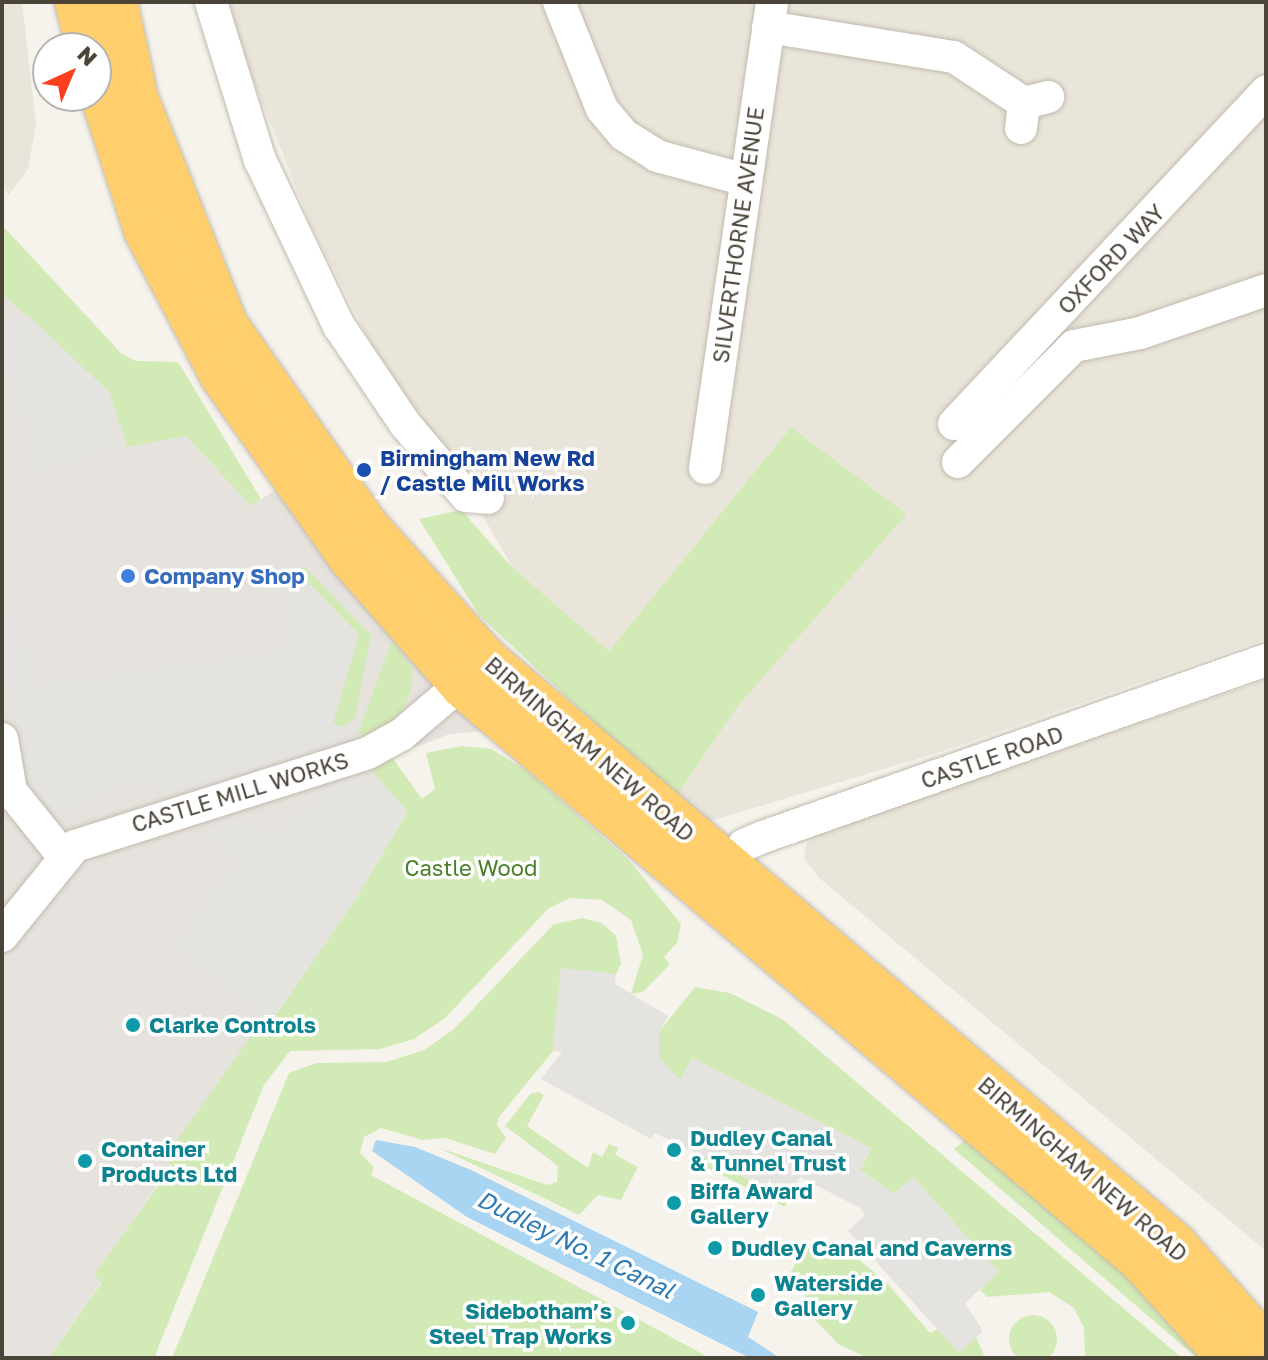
<!DOCTYPE html>
<html>
<head>
<meta charset="utf-8">
<style>
  body { margin:0 }
  #map { position:relative; width:1268px; height:1360px; overflow:hidden; background:#f6f3ec; font-family:"Golos Text",sans-serif }
  div>[style] { position:absolute }
  [style*='--x'] { left:calc(var(--x)*1px); top:calc(var(--y)*1px); width:calc(var(--w)*1px); rotate:calc(var(--a)*1deg) }
  .residential>* { inset:0; background:#eae5da }
  .industrial>* { inset:0; background:#e6e2dd }
  .green>* { inset:0; background:#d2eab5 }
  .round { border-radius:50% }
  .parking>* { inset:0; background:#e5e3e0 }
  .water>* { inset:0; background:#a9d4f2 }
  .roads { filter:drop-shadow(0 0 2px #c2bbae) drop-shadow(0 0 2px #c2bbae) }
  .street>* { height:32px; margin:-16px; padding:0 16px; transform-origin:16px; border-radius:16px; background:#fff }
  .highway>* { height:44px; margin:-22px; padding:0 22px; transform-origin:22px; border-radius:22px; background:#ffcf6e }
  .dots>* { width:22px; height:22px; translate:-50% -50%; box-sizing:border-box; border:4px solid #fff; border-radius:50% }
  span { translate:-50% -50%; white-space:nowrap; text-align:center; line-height:1.15; -webkit-text-stroke:7px #fff; paint-order:stroke }
  .street-label { font-size:22px; color:#4b4439 }
  .transit-label { font-size:22px; color:#164399; font-weight:700 }
  .left { translate:0 -50%; text-align:left }
  .shop-label { font-size:22px; color:#366cbe; font-weight:700 }
  .park-label { font-size:22px; color:#4a7f2a }
  .culture-label { font-size:22px; color:#0d838f; font-weight:700 }
  .right { translate:-100% -50%; text-align:right }
  .water-label { font-size:24px; color:#2e7ab2; font-style:italic }
  .frame { position:absolute; inset:0; border:4px solid #4b4439; pointer-events:none }
  .north { position:absolute; left:32px; top:32px; width:80px; height:80px; box-sizing:border-box; background:#fff; border:2px solid #b7b4b0; border-radius:50%; rotate:44deg; font-size:22px; font-weight:700; line-height:32px; text-align:center; color:#4b4439 }
  .north::after { content:''; display:block; margin:auto; width:28px; height:36px; background:#fc3f1d; clip-path:polygon(50% 0,100% 100%,50% 72%,0 100%) }
</style>
</head>
<body>
<div id="map">
  <div class="residential">
    <i style="clip-path:polygon(2px 2px,22px 2px,36px 124px,28px 169px,9px 195px,2px 187px)"></i>
    <i style="clip-path:polygon(230px 2px,1266px 2px,1266px 639px,937px 753px,707px 822px,675px 798px,738px 706px,907px 514px,791px 427px,609px 651px,512px 567px,444px 448px,380px 362px,309px 220px,239px 44px)"></i>
    <i style="clip-path:polygon(1266px 680px,1266px 1251px,818px 877px,804px 858px,806px 845px,821px 830px)"></i>
  </div>
  <div class="industrial">
    <i style="clip-path:polygon(2px 294px,186px 436px,251px 506px,305px 471px,486px 731px,450px 734px,392px 756px,407px 811px,355px 900px,95px 1275px,102px 1281px,49px 1358px,2px 1358px)"></i>
  </div>
  <div class="green">
    <i style="clip-path:polygon(2px 225px,121px 353px,136px 361px,178px 362px,261px 499px,251px 506px,186px 436px,127px 447px,109px 392px,2px 294px)"></i>
    <i style="clip-path:polygon(791px 427px,907px 514px,738px 706px,675px 798px,479px 615px,419px 519px,461px 510px,512px 567px,609px 651px)"></i>
    <i style="clip-path:polygon(304px 566px,371px 635px,355px 719px,342px 727px,333px 723px,358px 635px,298px 572px)"></i>
    <i style="clip-path:polygon(392px 640px,413px 668px,411px 689px,400px 718px,364px 740px,359px 731px)"></i>
    <i style="clip-path:polygon(462px 746px,491px 749px,527px 771px,628px 859px,681px 924px,677px 943px,664px 957px,670px 964px,643px 992px,631px 994px,643px 955px,631px 920px,602px 900px,570px 898px,549px 908px,445px 1018px,414px 1039px,380px 1049px,290px 1051px,264px 1085px,154px 1358px,49px 1358px,102px 1282px,94px 1275px,172px 1166px,165px 1157px,264px 1018px,271px 1022px,355px 900px,407px 812px,370px 769px,391px 756px,422px 799px,435px 789px,426px 753px)"></i>
    <i style="clip-path:polygon(582px 918px,602px 923px,616px 936px,621px 964px,616px 974px,561px 969px,553px 1051px,499px 1117px,497px 1125px,506px 1138px,495px 1154px,445px 1138px,423px 1140px,381px 1128px,364px 1137px,360px 1153px,374px 1167px,371px 1175px,710px 1358px,172px 1358px,289px 1073px,316px 1063px,387px 1062px,424px 1050px,454px 1029px,554px 924px)"></i>
    <i style="clip-path:polygon(695px 987px,730px 993px,782px 1019px,1182px 1358px,1085px 1358px,1084px 1328px,1074px 1308px,1049px 1292px,987px 1297px,980px 1290px,998px 1272px,913px 1177px,894px 1194px,860px 1170px,871px 1148px,692px 1058px,681px 1080px,673px 1075px,659px 1057px,659px 1032px)"></i>
    <i style="clip-path:polygon(539px 1092px,544px 1095px,527px 1126px,588px 1168px,593px 1152px,602px 1157px,609px 1144px,618px 1148px,615px 1155px,638px 1167px,621px 1200px,598px 1195px,579px 1215px,437px 1147px,547px 1185px,557px 1182px,558px 1166px,505px 1126px,530px 1094px)"></i>
    <i style="clip-path:polygon(970px 1136px,1138px 1276px,1212px 1358px,1197px 1358px,954px 1149px)"></i>
    <i style="clip-path:polygon(700px 1155px,788px 1199px,785px 1207px,696px 1162px)"></i>
    <i style="clip-path:polygon(806px 1242px,827px 1255px,840px 1244px,888px 1284px,930px 1333px,937px 1329px,959px 1352px,976px 1337px,985px 1358px,868px 1358px,838px 1344px,809px 1313px,802px 1286px,791px 1272px)"></i>
    <i class="round" style="left:1009px;top:1315px;width:48px;height:48px"></i>
  </div>
  <div class="parking">
    <i style="clip-path:polygon(28px 315px,109px 392px,127px 447px,34px 474px,2px 355px,2px 323px)"></i>
    <i style="clip-path:polygon(298px 572px,359px 635px,333px 723px,342px 727px,344px 745px,162px 795px,140px 786px,107px 791px,95px 802px,54px 812px,25px 787px,2px 648px,2px 618px,24px 614px,35px 683px,281px 648px,273px 588px)"></i>
    <i style="clip-path:polygon(370px 769px,407px 811px,355px 900px,271px 1022px,169px 950px,232px 860px,197px 834px,240px 814px,269px 835px,327px 788px)"></i>
    <i style="clip-path:polygon(561px 968px,616px 974px,615px 984px,668px 1016px,659px 1032px,659px 1057px,680px 1080px,692px 1058px,871px 1148px,860px 1170px,894px 1194px,913px 1177px,999px 1272px,965px 1303px,983px 1331px,959px 1353px,848px 1231px,865px 1215px,860px 1208px,800px 1177px,788px 1199px,655px 1133px,651px 1139px,541px 1079px,562px 1052px,553px 1051px)"></i>
  </div>
  <div class="water">
    <i style="clip-path:polygon(376px 1140px,415px 1147px,471px 1170px,758px 1312px,748px 1337px,780px 1358px,750px 1358px,467px 1217px,372px 1151px)"></i>
  </div>
  <div class="roads">
    <div class="street">
      <i style="--x:211;--y:2;--w:165;--a:72.8"></i>
      <i style="--x:260;--y:160;--w:184;--a:64.6"></i>
      <i style="--x:339;--y:326;--w:118;--a:56"></i>
      <i style="--x:405;--y:424;--w:94;--a:49.7"></i>
      <i style="--x:466;--y:496;--w:22;--a:5"></i>
      <i style="--x:559;--y:2;--w:115;--a:68.1"></i>
      <i style="--x:602;--y:109;--w:34;--a:50"></i>
      <i style="--x:624;--y:135;--w:39;--a:32"></i>
      <i style="--x:657;--y:156;--w:92;--a:15.1"></i>
      <i style="--x:768;--y:27;--w:188;--a:9.2"></i>
      <i style="--x:954;--y:57;--w:84;--a:33.3"></i>
      <i style="--x:1021;--y:128;--w:25;--a:-83"></i>
      <i style="--x:1024;--y:103;--w:25;--a:-14"></i>
      <i style="--x:954;--y:424;--w:456;--a:-46.8"></i>
      <i style="--x:958;--y:462;--w:164;--a:-45"></i>
      <i style="--x:1074;--y:346;--w:67;--a:-11.1"></i>
      <i style="--x:1140;--y:333;--w:133;--a:-18.8"></i>
      <i style="--x:705;--y:468;--w:471;--a:-81.8"></i>
      <i style="--x:2;--y:739;--w:53;--a:80.2"></i>
      <i style="--x:11;--y:791;--w:85;--a:51.2"></i>
      <i style="--x:727;--y:867;--w:28;--a:-52"></i>
      <i style="--x:744;--y:845;--w:21;--a:-23"></i>
      <i style="--x:763;--y:837;--w:533;--a:-19.39"></i>
      <i style="--x:2;--y:936;--w:116;--a:-51"></i>
      <i style="--x:75;--y:846;--w:307;--a:-17.6"></i>
      <i style="--x:368;--y:753;--w:38;--a:-29"></i>
      <i style="--x:401;--y:735;--w:99;--a:-40.5"></i>
    </div>
    <div class="highway">
      <i style="--x:77;--y:2;--w:48;--a:75.4"></i>
      <i style="--x:115;--y:2;--w:99;--a:77.8"></i>
      <i style="--x:136;--y:99;--w:244;--a:68.4"></i>
      <i style="--x:226;--y:326;--w:246;--a:55"></i>
      <i style="--x:367;--y:527;--w:178;--a:48.2"></i>
      <i style="--x:486;--y:660;--w:904;--a:40.33"></i>
      <i style="--x:1175;--y:1245;--w:137;--a:48.5"></i>
      <i style="--x:96;--y:75;--w:163;--a:72.1"></i>
      <i style="--x:146;--y:230;--w:164;--a:62.3"></i>
      <i style="--x:222;--y:375;--w:225;--a:54.8"></i>
      <i style="--x:352;--y:559;--w:169;--a:48.8"></i>
      <i style="--x:463;--y:686;--w:888;--a:40.25"></i>
      <i style="--x:1141;--y:1260;--w:132;--a:47.8"></i>
    </div>
  </div>
  <div class="dots">
    <i style="left:364px;top:470px;background:#1a4fb4"></i>
    <i style="left:128px;top:576px;background:#3f7fe0"></i>
    <i style="left:133px;top:1025px;background:#0f9aa8"></i>
    <i style="left:674px;top:1150px;background:#0f9aa8"></i>
    <i style="left:85px;top:1161px;background:#0f9aa8"></i>
    <i style="left:674px;top:1203px;background:#0f9aa8"></i>
    <i style="left:715px;top:1248px;background:#0f9aa8"></i>
    <i style="left:758px;top:1295px;background:#0f9aa8"></i>
    <i style="left:628px;top:1323px;background:#0f9aa8"></i>
  </div>
  <div class="street-label">
    <span style="left:738px;top:235px;rotate:-82deg">SILVERTHORNE AVENUE</span>
    <span style="left:1111px;top:259px;rotate:-46deg">OXFORD WAY</span>
    <span style="left:590px;top:749px;rotate:41deg">BIRMINGHAM NEW ROAD</span>
    <span style="left:992px;top:757px;rotate:-19deg">CASTLE ROAD</span>
    <span style="left:240px;top:792px;rotate:-17deg">CASTLE MILL WORKS</span>
    <span style="left:1083px;top:1169px;rotate:41deg">BIRMINGHAM NEW ROAD</span>
  </div>
  <div class="transit-label">
    <span class="left" style="left:380px;top:470px">Birmingham New Rd<br>/ Castle Mill Works</span>
  </div>
  <div class="shop-label">
    <span class="left" style="left:144px;top:576px">Company Shop</span>
  </div>
  <div class="park-label">
    <span style="left:471px;top:868px">Castle Wood</span>
  </div>
  <div class="culture-label">
    <span class="left" style="left:149px;top:1025px">Clarke Controls</span>
    <span class="left" style="left:690px;top:1150px">Dudley Canal<br>&amp; Tunnel Trust</span>
    <span class="left" style="left:101px;top:1161px">Container<br>Products Ltd</span>
    <span class="left" style="left:690px;top:1203px">Biffa Award<br>Gallery</span>
    <span class="left" style="left:731px;top:1248px">Dudley Canal and Caverns</span>
    <span class="left" style="left:774px;top:1295px">Waterside<br>Gallery</span>
    <span class="right" style="left:612px;top:1323px">Sidebotham’s<br>Steel Trap Works</span>
  </div>
  <div class="water-label">
    <span style="left:576px;top:1244px;rotate:26deg">Dudley No. 1 Canal</span>
  </div>
  <div class="frame"></div>
  <div class="north">N</div>
</div>
</body>
</html>
